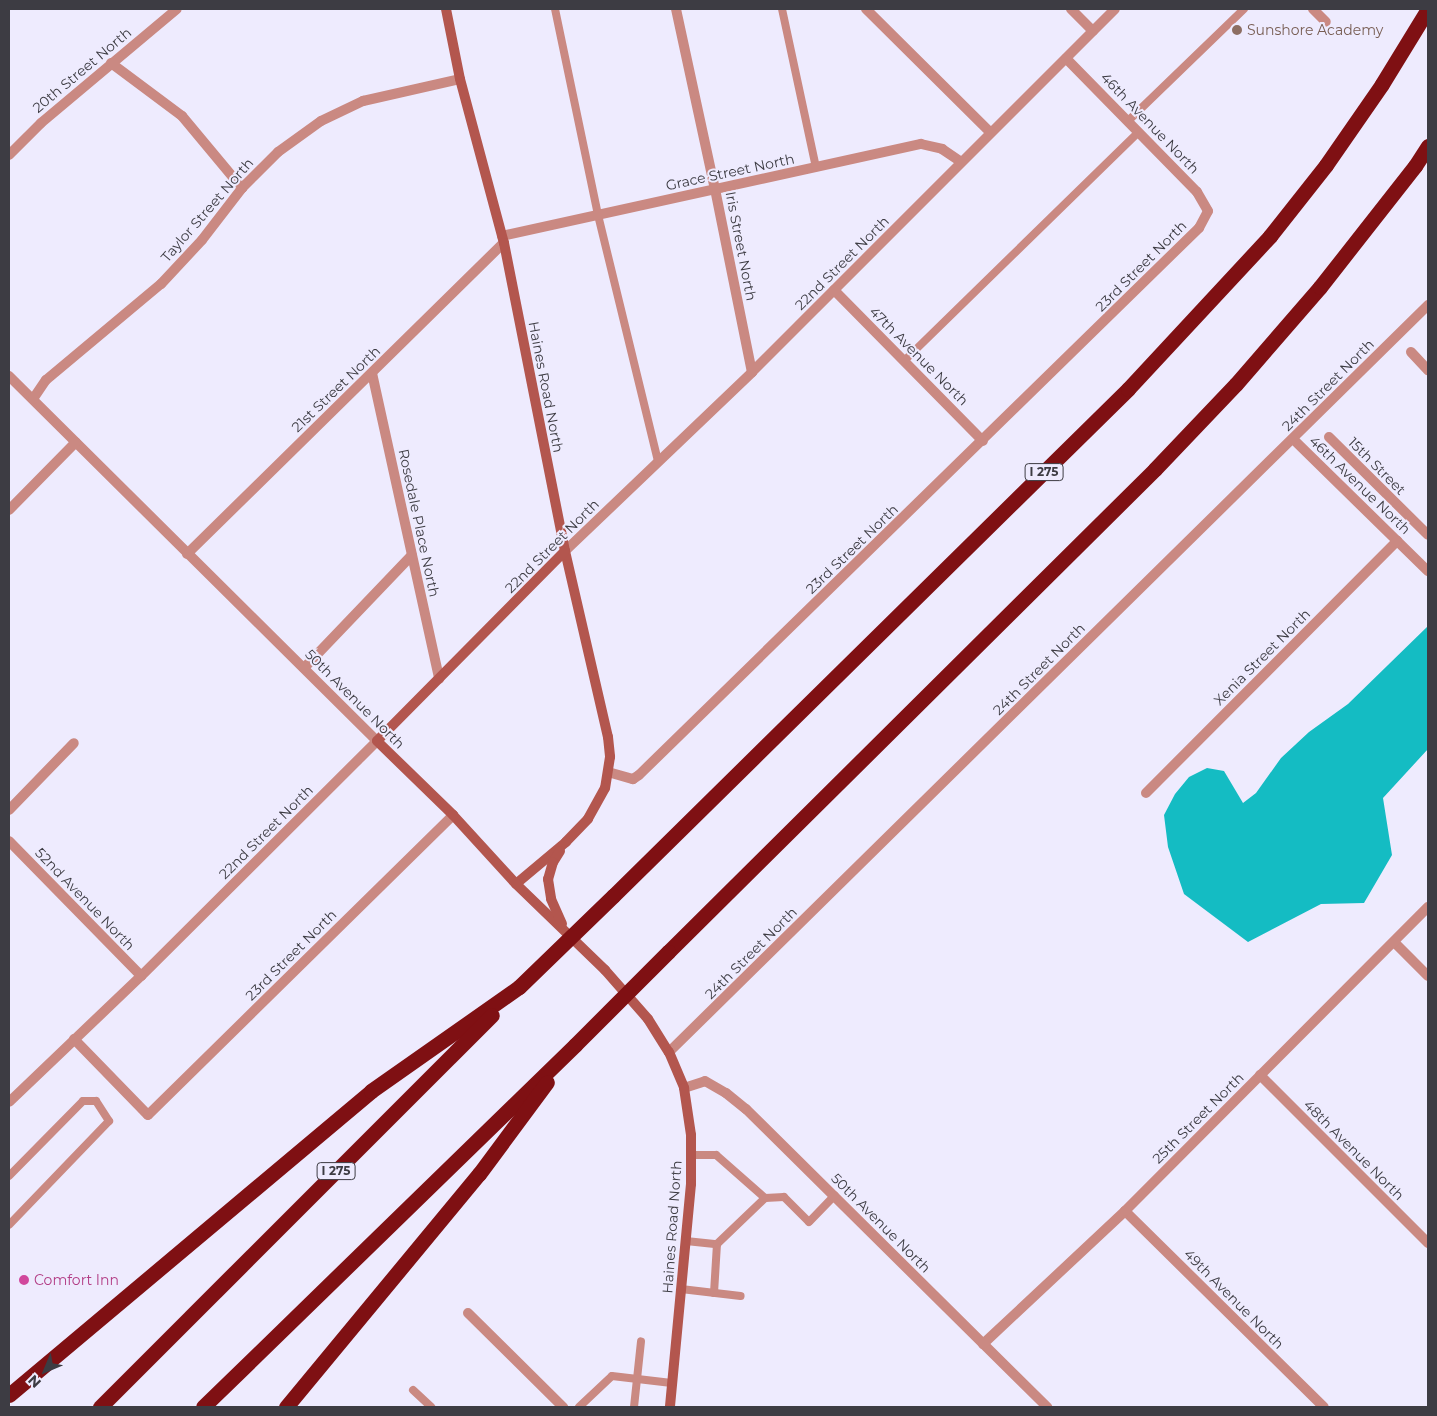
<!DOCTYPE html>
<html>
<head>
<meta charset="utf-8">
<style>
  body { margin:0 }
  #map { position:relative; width:1437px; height:1416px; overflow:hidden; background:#eeebfe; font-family:Montserrat,sans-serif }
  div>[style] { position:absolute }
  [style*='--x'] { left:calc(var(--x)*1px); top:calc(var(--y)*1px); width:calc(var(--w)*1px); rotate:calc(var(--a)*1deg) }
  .water>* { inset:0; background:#14bcc3 }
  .lane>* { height:8px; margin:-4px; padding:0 4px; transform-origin:4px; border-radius:4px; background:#ca8982 }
  .street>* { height:10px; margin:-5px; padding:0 5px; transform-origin:5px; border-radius:5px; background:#ca8982 }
  .secondary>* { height:10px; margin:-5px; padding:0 5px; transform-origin:5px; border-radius:5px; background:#b3564e }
  .highway>* { height:15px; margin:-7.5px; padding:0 7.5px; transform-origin:7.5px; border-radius:7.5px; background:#7f1013 }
  .highway-bridge>* { height:15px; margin:-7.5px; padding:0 7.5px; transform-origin:7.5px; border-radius:7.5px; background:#7f1013 }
  .dots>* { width:14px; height:14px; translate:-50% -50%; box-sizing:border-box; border:2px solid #eeebfe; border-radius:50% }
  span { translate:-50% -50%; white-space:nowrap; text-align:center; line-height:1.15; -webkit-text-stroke:4px #eeebfe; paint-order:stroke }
  .shield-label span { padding:1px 4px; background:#eeebfe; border:1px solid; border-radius:4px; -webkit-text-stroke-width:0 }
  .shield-label { font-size:12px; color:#3d3c43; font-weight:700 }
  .education-label { font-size:14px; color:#785e54 }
  .left { translate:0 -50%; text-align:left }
  .street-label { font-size:14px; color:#3d3c43 }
  .hotel-label { font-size:14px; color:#b23c85 }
  .frame { position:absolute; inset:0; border:10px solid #3d3c43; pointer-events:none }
  .north { position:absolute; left:20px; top:1346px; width:50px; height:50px; -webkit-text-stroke:4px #eeebfe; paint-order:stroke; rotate:225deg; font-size:14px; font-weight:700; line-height:20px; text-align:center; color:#3d3c43 }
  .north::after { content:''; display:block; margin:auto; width:18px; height:22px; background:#3d3c43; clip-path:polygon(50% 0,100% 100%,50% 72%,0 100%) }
</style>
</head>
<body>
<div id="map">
  <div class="water">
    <i style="clip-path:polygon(1428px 626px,1428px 749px,1383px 798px,1392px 855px,1364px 903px,1321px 904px,1248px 942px,1184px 894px,1168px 847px,1164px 815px,1175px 794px,1189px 777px,1207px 768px,1224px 771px,1243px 803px,1256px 793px,1281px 758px,1309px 732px,1348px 704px)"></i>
  </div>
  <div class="lane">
    <i style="--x:555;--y:9;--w:210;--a:78.2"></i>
    <i style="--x:598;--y:215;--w:254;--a:76.3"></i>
    <i style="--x:782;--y:9;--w:162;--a:77.9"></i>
    <i style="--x:1128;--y:121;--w:161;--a:-44"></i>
    <i style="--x:904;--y:361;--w:328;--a:-44.3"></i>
    <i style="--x:9;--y:1176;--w:105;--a:-45.4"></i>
    <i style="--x:83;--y:1101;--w:13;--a:0"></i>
    <i style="--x:96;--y:1101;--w:24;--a:57"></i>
    <i style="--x:109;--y:1121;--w:144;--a:133.9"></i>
    <i style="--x:765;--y:1198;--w:19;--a:-3"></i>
    <i style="--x:784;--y:1197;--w:35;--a:45"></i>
    <i style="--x:809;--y:1222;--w:37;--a:-46"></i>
    <i style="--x:686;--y:1241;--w:31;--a:6"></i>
    <i style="--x:717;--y:1244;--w:66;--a:-43.8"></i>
    <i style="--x:765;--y:1198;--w:65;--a:-138.7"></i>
    <i style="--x:716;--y:1155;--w:25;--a:180"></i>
    <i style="--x:681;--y:1289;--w:60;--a:6.7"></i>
    <i style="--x:714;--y:1293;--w:49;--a:-86.5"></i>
    <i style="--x:413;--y:1390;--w:25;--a:43"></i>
    <i style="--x:579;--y:1407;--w:45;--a:-43.2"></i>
    <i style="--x:612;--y:1376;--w:60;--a:6.7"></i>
    <i style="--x:634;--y:1407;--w:66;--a:-83.9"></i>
  </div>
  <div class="street">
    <i style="--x:676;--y:9;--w:184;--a:77.8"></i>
    <i style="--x:715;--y:189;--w:187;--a:78.6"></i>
    <i style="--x:866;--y:9;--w:175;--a:44.8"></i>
    <i style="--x:1071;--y:9;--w:31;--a:45"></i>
    <i style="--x:1313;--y:9;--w:18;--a:45"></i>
    <i style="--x:111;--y:63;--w:89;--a:36.7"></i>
    <i style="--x:182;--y:116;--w:94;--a:50.2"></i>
    <i style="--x:9;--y:155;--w:45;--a:-45"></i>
    <i style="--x:41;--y:123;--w:177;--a:-40"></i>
    <i style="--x:502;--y:236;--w:429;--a:-12.4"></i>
    <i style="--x:921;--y:144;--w:22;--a:13"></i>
    <i style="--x:942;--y:149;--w:23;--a:34"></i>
    <i style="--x:834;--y:290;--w:212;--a:45.4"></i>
    <i style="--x:1411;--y:352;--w:25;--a:47"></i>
    <i style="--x:372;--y:373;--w:313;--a:77.6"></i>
    <i style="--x:9;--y:376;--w:518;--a:44.77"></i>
    <i style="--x:377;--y:741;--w:333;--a:135.1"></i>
    <i style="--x:141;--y:976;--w:182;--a:136.3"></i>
    <i style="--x:33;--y:399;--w:23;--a:-56"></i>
    <i style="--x:46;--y:380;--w:150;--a:-39.9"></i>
    <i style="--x:161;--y:284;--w:60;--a:-47"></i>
    <i style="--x:202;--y:240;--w:66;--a:-52.4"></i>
    <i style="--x:242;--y:188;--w:51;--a:-45"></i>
    <i style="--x:278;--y:152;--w:53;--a:-35.8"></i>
    <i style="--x:321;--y:121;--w:47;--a:-25.5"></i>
    <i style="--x:363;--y:101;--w:99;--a:-12.8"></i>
    <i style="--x:1329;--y:437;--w:139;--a:44.7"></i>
    <i style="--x:1293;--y:439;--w:189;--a:44.4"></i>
    <i style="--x:9;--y:510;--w:95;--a:-45.4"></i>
    <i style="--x:565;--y:551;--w:259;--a:-43.7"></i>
    <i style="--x:752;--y:372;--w:513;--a:-45"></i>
    <i style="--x:187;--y:554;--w:444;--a:-44.5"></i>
    <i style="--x:304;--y:668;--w:156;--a:-46.3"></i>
    <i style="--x:608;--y:772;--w:26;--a:16"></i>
    <i style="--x:633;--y:779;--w:7;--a:-34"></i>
    <i style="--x:639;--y:775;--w:783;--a:-44.33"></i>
    <i style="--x:1199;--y:228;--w:19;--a:-62"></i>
    <i style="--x:1208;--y:211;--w:22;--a:-120"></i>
    <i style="--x:1197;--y:192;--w:187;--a:-134.4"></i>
    <i style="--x:1146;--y:793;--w:356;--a:-45.1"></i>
    <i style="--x:9;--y:810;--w:93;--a:-45.9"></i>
    <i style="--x:9;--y:841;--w:189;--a:45.6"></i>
    <i style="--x:1394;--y:942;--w:48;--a:45"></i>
    <i style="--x:74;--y:1039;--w:106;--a:45.8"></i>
    <i style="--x:148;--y:1115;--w:428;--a:-44.5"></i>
    <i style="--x:669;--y:1052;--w:1065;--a:-44.54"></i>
    <i style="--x:1260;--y:1075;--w:238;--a:45"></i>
    <i style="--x:684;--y:1088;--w:22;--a:-18"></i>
    <i style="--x:705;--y:1081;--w:24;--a:30"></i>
    <i style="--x:726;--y:1093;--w:26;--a:39"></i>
    <i style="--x:746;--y:1109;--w:424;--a:44.7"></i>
    <i style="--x:1125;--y:1211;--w:279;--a:44.6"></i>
    <i style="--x:468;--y:1313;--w:134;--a:44.7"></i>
    <i style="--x:983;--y:1344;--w:195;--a:-43.1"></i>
    <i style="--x:1125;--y:1211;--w:429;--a:-45.1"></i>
  </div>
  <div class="secondary">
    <i style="--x:446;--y:9;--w:71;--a:78.7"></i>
    <i style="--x:460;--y:79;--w:170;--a:75"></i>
    <i style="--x:504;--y:243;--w:314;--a:78.8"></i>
    <i style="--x:565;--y:551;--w:191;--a:77"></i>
    <i style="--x:608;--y:737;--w:20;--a:84"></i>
    <i style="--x:610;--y:757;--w:31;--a:99"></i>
    <i style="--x:605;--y:788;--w:35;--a:119"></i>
    <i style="--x:588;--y:819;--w:32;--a:134"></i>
    <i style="--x:566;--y:842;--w:65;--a:140"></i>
    <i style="--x:565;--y:551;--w:267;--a:134.7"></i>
    <i style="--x:377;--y:741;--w:106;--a:44.2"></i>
    <i style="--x:453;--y:815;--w:93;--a:47.6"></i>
    <i style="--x:516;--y:884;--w:124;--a:44"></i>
    <i style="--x:605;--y:970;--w:65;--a:48.7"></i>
    <i style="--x:648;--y:1019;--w:39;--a:58"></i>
    <i style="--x:669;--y:1052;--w:39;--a:67"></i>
    <i style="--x:684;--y:1088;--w:48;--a:81.5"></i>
    <i style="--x:691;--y:1135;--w:49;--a:90"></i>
    <i style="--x:691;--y:1184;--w:224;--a:95.4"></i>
    <i style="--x:560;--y:851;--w:13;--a:122"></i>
    <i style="--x:553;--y:862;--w:18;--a:106"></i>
    <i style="--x:548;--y:879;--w:20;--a:81"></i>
    <i style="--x:551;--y:899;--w:27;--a:66"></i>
  </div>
  <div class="highway">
    <i style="--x:613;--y:896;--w:723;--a:-44.55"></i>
    <i style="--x:1128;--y:389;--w:209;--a:-47.1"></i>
    <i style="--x:1270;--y:236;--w:90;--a:-51.7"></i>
    <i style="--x:1326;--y:165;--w:98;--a:-55.3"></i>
    <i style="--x:1382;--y:84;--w:88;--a:-58.5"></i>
    <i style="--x:668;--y:952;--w:686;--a:-44.76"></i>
    <i style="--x:1155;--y:469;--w:117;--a:-46.4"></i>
    <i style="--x:1236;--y:384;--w:128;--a:-49.1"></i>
    <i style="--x:1320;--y:287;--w:154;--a:-51.9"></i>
    <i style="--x:1415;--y:166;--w:24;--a:-57"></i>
    <i style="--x:9;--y:1395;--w:473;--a:-40"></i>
    <i style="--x:371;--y:1091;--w:181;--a:-35.1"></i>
    <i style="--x:100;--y:1407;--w:554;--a:-45"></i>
    <i style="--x:203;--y:1407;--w:519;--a:-44.22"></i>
    <i style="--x:286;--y:1407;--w:303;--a:-50.4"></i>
    <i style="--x:479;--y:1174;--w:114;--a:-53.5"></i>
  </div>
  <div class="highway-bridge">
    <i style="--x:519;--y:987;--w:131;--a:-44.1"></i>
    <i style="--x:575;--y:1045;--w:132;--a:-45"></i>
  </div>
  <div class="dots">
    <i style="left:1237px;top:30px;background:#8d6e63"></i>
    <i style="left:24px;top:1280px;background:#d1479c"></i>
  </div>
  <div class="shield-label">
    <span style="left:1044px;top:472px">I 275</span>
    <span style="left:336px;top:1171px">I 275</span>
  </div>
  <div class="education-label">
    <span class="left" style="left:1247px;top:30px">Sunshore Academy</span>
  </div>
  <div class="street-label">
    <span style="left:82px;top:70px;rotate:-40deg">20th Street North</span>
    <span style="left:1150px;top:123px;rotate:46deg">46th Avenue North</span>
    <span style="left:730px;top:172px;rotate:-12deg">Grace Street North</span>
    <span style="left:207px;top:210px;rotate:-49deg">Taylor Street North</span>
    <span style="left:741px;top:246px;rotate:79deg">Iris Street North</span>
    <span style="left:842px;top:263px;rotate:-45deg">22nd Street North</span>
    <span style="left:1141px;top:266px;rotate:-45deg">23rd Street North</span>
    <span style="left:919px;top:356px;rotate:45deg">47th Avenue North</span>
    <span style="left:1328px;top:385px;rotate:-45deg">24th Street North</span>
    <span style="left:546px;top:387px;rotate:79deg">Haines Road North</span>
    <span style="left:336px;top:389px;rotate:-44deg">21st Street North</span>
    <span style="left:1377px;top:466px;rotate:45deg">15th Street</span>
    <span style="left:1360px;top:485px;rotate:44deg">46th Avenue North</span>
    <span style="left:419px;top:523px;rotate:78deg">Rosedale Place North</span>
    <span style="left:552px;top:546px;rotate:-45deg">22nd Street North</span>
    <span style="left:852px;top:549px;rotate:-44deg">23rd Street North</span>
    <span style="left:1262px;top:657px;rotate:-45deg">Xenia Street North</span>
    <span style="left:1039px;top:669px;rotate:-45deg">24th Street North</span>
    <span style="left:355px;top:699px;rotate:45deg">50th Avenue North</span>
    <span style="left:266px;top:832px;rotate:-45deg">22nd Street North</span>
    <span style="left:85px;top:899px;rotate:46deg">52nd Avenue North</span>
    <span style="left:751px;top:953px;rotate:-45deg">24th Street North</span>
    <span style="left:291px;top:955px;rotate:-45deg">23rd Street North</span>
    <span style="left:1198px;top:1118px;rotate:-45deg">25th Street North</span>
    <span style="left:1354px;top:1150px;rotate:45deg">48th Avenue North</span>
    <span style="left:881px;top:1223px;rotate:45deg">50th Avenue North</span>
    <span style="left:672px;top:1227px;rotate:-86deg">Haines Road North</span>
    <span style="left:1234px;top:1299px;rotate:45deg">49th Avenue North</span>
  </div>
  <div class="hotel-label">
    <span class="left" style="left:34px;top:1280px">Comfort Inn</span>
  </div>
  <div class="frame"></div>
  <div class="north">N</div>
</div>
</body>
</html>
